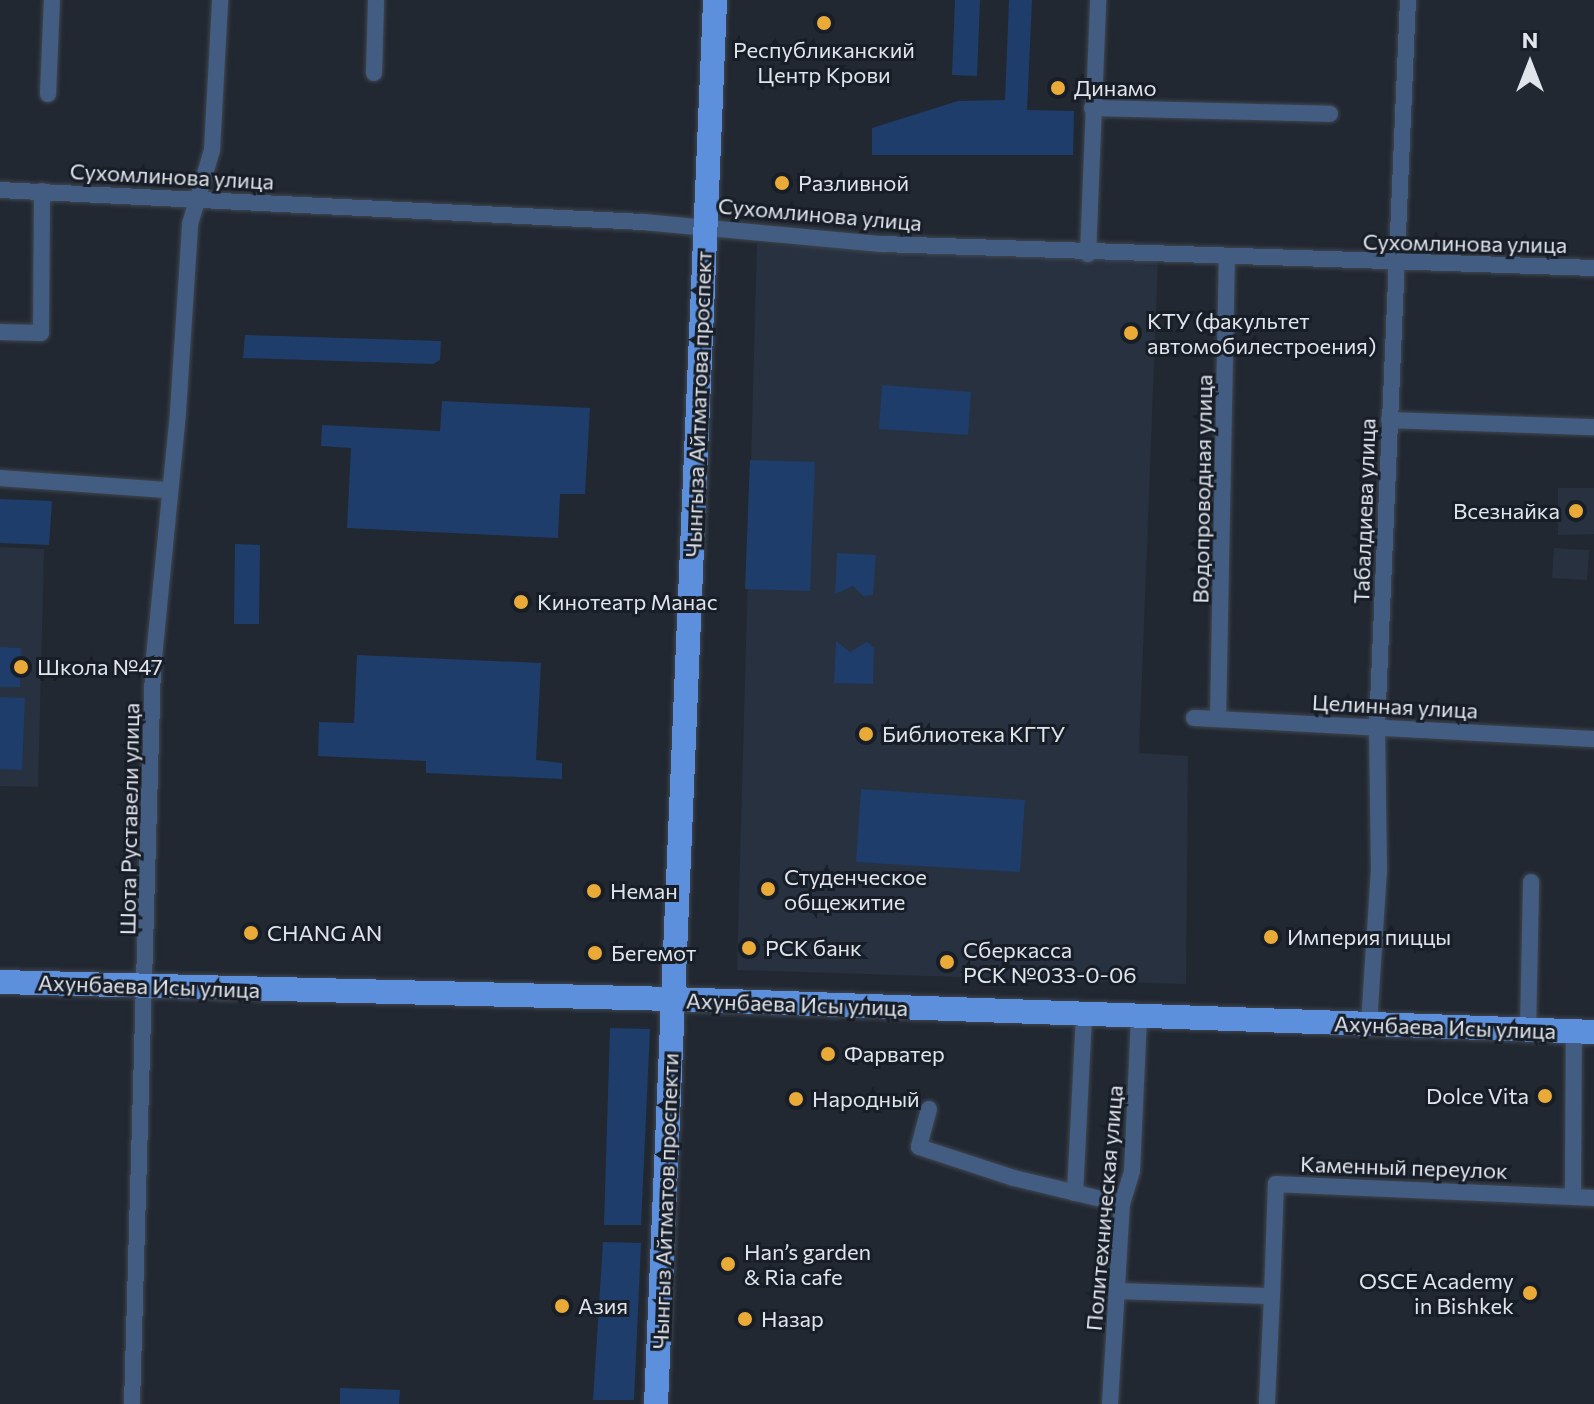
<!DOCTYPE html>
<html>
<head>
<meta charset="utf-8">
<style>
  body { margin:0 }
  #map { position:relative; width:1594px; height:1404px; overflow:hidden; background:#212832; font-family:Commissioner,sans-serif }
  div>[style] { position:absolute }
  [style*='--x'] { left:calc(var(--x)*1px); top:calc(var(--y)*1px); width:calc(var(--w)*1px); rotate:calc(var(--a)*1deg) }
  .built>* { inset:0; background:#273140 }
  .green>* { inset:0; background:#1f3d6a }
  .roads { filter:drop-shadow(0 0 2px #404650) drop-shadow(0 0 2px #404650) }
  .street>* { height:16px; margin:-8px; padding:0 8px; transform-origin:8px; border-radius:8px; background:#435d82 }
  .primary>* { height:24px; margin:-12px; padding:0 12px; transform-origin:12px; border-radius:12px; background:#5c90dd }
  .dots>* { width:22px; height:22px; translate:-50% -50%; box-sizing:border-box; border:4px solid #181e28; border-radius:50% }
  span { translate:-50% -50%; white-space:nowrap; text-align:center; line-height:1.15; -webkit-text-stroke:6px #181e28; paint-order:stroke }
  .poi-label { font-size:22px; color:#e0e4eb }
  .left { translate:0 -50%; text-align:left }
  .right { translate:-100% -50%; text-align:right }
  .street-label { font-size:22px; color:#e0e4eb }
  .north { position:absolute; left:1490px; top:24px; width:80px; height:80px; -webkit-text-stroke:6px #181e28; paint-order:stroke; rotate:0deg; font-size:22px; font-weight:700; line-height:32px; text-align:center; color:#e0e4eb }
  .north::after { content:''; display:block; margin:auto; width:28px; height:36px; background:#e0e4eb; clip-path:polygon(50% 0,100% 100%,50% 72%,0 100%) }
</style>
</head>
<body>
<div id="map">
  <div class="built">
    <i style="clip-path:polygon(757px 244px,1158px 260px,1139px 753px,1188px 756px,1186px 984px,737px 970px)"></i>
    <i style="clip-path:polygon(1558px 488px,1594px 488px,1594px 534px,1558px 535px)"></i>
    <i style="clip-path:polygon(0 547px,44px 549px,38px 787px,0 786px)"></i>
    <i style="clip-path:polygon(1554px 548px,1589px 550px,1587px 580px,1552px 578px)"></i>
  </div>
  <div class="green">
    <i style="clip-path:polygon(955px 0,980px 0,977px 76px,952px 75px)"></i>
    <i style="clip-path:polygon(1009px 0,1032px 0,1027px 110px,1074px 111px,1073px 155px,872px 155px,872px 128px,958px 101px,1005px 100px)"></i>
    <i style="clip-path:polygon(245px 335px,441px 341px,440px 360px,433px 364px,243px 358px)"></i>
    <i style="clip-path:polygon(882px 385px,971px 392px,968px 435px,879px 429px)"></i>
    <i style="clip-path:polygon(442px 401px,590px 408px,585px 494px,560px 494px,558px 538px,347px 528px,351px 448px,321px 446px,322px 425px,440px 431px)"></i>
    <i style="clip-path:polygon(750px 460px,815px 462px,810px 591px,745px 589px)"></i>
    <i style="clip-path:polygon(0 499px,52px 501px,49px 545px,0 543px)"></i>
    <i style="clip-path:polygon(235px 544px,260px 545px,259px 624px,234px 624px)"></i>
    <i style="clip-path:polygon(837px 553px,876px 555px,873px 595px,863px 596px,853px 586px,835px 594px)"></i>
    <i style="clip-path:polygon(836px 641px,850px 652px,867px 642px,874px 648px,873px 684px,834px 683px)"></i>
    <i style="clip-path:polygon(0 647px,21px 648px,20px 687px,0 687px)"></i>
    <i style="clip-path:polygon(357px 655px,541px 663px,536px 760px,562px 763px,562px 779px,426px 773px,426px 761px,318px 756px,319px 722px,354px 723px)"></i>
    <i style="clip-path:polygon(0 697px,25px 698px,22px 770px,0 769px)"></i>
    <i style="clip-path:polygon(861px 789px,1025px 800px,1020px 872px,856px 862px)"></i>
    <i style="clip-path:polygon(610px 1028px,650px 1029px,641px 1225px,604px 1225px)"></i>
    <i style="clip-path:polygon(603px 1242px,641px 1243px,634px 1400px,593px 1400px)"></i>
    <i style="clip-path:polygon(340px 1388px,400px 1390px,399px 1404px,340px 1404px)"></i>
  </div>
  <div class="roads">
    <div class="street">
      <i style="--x:374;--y:73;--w:73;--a:-88.4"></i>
      <i style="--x:48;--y:94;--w:94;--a:-87.6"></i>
      <i style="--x:1092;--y:108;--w:238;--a:1.4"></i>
      <i style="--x:0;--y:190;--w:644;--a:2.85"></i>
      <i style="--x:643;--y:222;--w:240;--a:5.3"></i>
      <i style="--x:882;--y:244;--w:712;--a:1.93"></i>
      <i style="--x:1088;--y:254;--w:254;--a:-87.7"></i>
      <i style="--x:0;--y:332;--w:41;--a:1.4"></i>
      <i style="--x:41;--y:333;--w:142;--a:-89.6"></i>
      <i style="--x:1389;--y:420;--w:205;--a:2"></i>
      <i style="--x:0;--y:478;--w:169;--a:4.1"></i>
      <i style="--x:1194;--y:718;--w:401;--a:3"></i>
      <i style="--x:1218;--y:719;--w:460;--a:-88.9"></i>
      <i style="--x:1369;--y:1024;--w:153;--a:-86.3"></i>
      <i style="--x:1379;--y:871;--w:144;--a:-90.8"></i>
      <i style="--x:1377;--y:727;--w:728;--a:-87.56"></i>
      <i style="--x:1528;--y:1030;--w:148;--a:-88.8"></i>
      <i style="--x:929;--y:1109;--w:39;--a:105"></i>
      <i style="--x:919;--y:1147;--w:100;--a:18.1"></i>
      <i style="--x:1014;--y:1178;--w:111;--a:13.5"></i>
      <i style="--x:1075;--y:1193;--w:179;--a:-87.1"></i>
      <i style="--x:1573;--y:1195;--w:164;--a:-89.7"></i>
      <i style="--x:1118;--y:1291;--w:154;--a:1.9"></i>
      <i style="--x:1272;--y:1296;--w:108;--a:92.7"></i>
      <i style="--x:1272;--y:1296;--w:112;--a:-88"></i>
      <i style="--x:1276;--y:1184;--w:318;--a:2.5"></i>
      <i style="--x:132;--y:1404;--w:736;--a:-88.37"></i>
      <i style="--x:153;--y:668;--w:257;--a:-84.4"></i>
      <i style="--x:178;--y:412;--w:188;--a:-86.3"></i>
      <i style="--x:190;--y:224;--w:77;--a:-73.4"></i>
      <i style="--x:212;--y:150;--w:150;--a:-86.9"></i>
      <i style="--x:1110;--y:1404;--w:200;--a:-86.6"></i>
      <i style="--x:1122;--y:1204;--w:34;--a:-73"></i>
      <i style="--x:1132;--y:1171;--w:155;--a:-87.4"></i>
    </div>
    <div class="primary">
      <i style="--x:0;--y:982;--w:673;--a:1.45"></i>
      <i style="--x:673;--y:999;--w:922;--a:2.05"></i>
      <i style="--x:656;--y:1404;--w:1405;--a:-87.59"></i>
    </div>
  </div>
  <div class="dots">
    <i style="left:824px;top:23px;background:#eaaa38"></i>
    <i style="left:1058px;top:88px;background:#eaaa38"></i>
    <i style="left:782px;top:183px;background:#eaaa38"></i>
    <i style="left:1131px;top:333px;background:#eaaa38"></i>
    <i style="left:1576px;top:511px;background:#eaaa38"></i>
    <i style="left:521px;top:602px;background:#eaaa38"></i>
    <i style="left:21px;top:667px;background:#eaaa38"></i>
    <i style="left:866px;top:734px;background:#eaaa38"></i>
    <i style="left:768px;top:889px;background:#eaaa38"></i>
    <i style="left:594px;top:891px;background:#eaaa38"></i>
    <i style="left:251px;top:933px;background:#eaaa38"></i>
    <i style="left:1271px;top:937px;background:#eaaa38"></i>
    <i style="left:749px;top:948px;background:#eaaa38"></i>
    <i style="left:595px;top:953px;background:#eaaa38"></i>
    <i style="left:947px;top:962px;background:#eaaa38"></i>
    <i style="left:828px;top:1054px;background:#eaaa38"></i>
    <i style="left:1545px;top:1096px;background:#eaaa38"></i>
    <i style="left:796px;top:1099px;background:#eaaa38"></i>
    <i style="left:728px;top:1264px;background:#eaaa38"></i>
    <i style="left:1530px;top:1293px;background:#eaaa38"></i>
    <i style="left:562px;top:1306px;background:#eaaa38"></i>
    <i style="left:745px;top:1319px;background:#eaaa38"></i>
  </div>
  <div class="poi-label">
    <span style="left:824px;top:62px">Республиканский<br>Центр Крови</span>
    <span class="left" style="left:1074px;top:88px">Динамо</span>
    <span class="left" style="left:798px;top:183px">Разливной</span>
    <span class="left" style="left:1147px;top:333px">КТУ (факультет<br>автомобилестроения)</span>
    <span class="right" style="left:1560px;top:511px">Всезнайка</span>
    <span class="left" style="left:537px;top:602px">Кинотеатр Манас</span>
    <span class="left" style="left:37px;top:667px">Школа №47</span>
    <span class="left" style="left:882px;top:734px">Библиотека КГТУ</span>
    <span class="left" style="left:784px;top:889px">Студенческое<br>общежитие</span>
    <span class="left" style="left:610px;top:891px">Неман</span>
    <span class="left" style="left:267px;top:933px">CHANG AN</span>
    <span class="left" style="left:1287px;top:937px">Империя пиццы</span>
    <span class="left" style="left:765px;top:948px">РСК банк</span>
    <span class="left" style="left:963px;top:962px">Сберкасса<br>РСК №033-0-06</span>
    <span class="left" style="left:611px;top:953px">Бегемот</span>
    <span class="left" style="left:844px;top:1054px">Фарватер</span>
    <span class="right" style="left:1529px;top:1096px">Dolce Vita</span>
    <span class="left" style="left:812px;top:1099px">Народный</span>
    <span class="left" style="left:744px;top:1264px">Han’s garden<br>&amp; Ria cafe</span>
    <span class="right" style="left:1514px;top:1293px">OSCE Academy<br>in Bishkek</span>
    <span class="left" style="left:578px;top:1306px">Азия</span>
    <span class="left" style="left:761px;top:1319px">Назар</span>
  </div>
  <div class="street-label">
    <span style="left:172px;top:176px;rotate:3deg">Сухомлинова улица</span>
    <span style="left:820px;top:214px;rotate:5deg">Сухомлинова улица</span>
    <span style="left:1465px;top:243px;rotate:1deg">Сухомлинова улица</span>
    <span style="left:698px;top:404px;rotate:-88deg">Чынгыза Айтматова проспект</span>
    <span style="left:1202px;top:489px;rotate:-89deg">Водопроводная улица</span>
    <span style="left:1364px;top:511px;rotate:-88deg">Табалдиева улица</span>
    <span style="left:1395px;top:706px;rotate:3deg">Целинная улица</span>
    <span style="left:129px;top:819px;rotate:-89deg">Шота Руставели улица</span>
    <span style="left:149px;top:986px;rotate:2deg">Ахунбаева Исы улица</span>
    <span style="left:797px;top:1004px;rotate:2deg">Ахунбаева Исы улица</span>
    <span style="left:1445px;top:1027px;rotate:2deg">Ахунбаева Исы улица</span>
    <span style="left:1404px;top:1167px;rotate:2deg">Каменный переулок</span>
    <span style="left:665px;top:1201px;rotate:-88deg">Чынгыз Айтматов проспекти</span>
    <span style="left:1104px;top:1208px;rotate:-85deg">Политехническая улица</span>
  </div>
  <div class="north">N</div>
</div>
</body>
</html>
